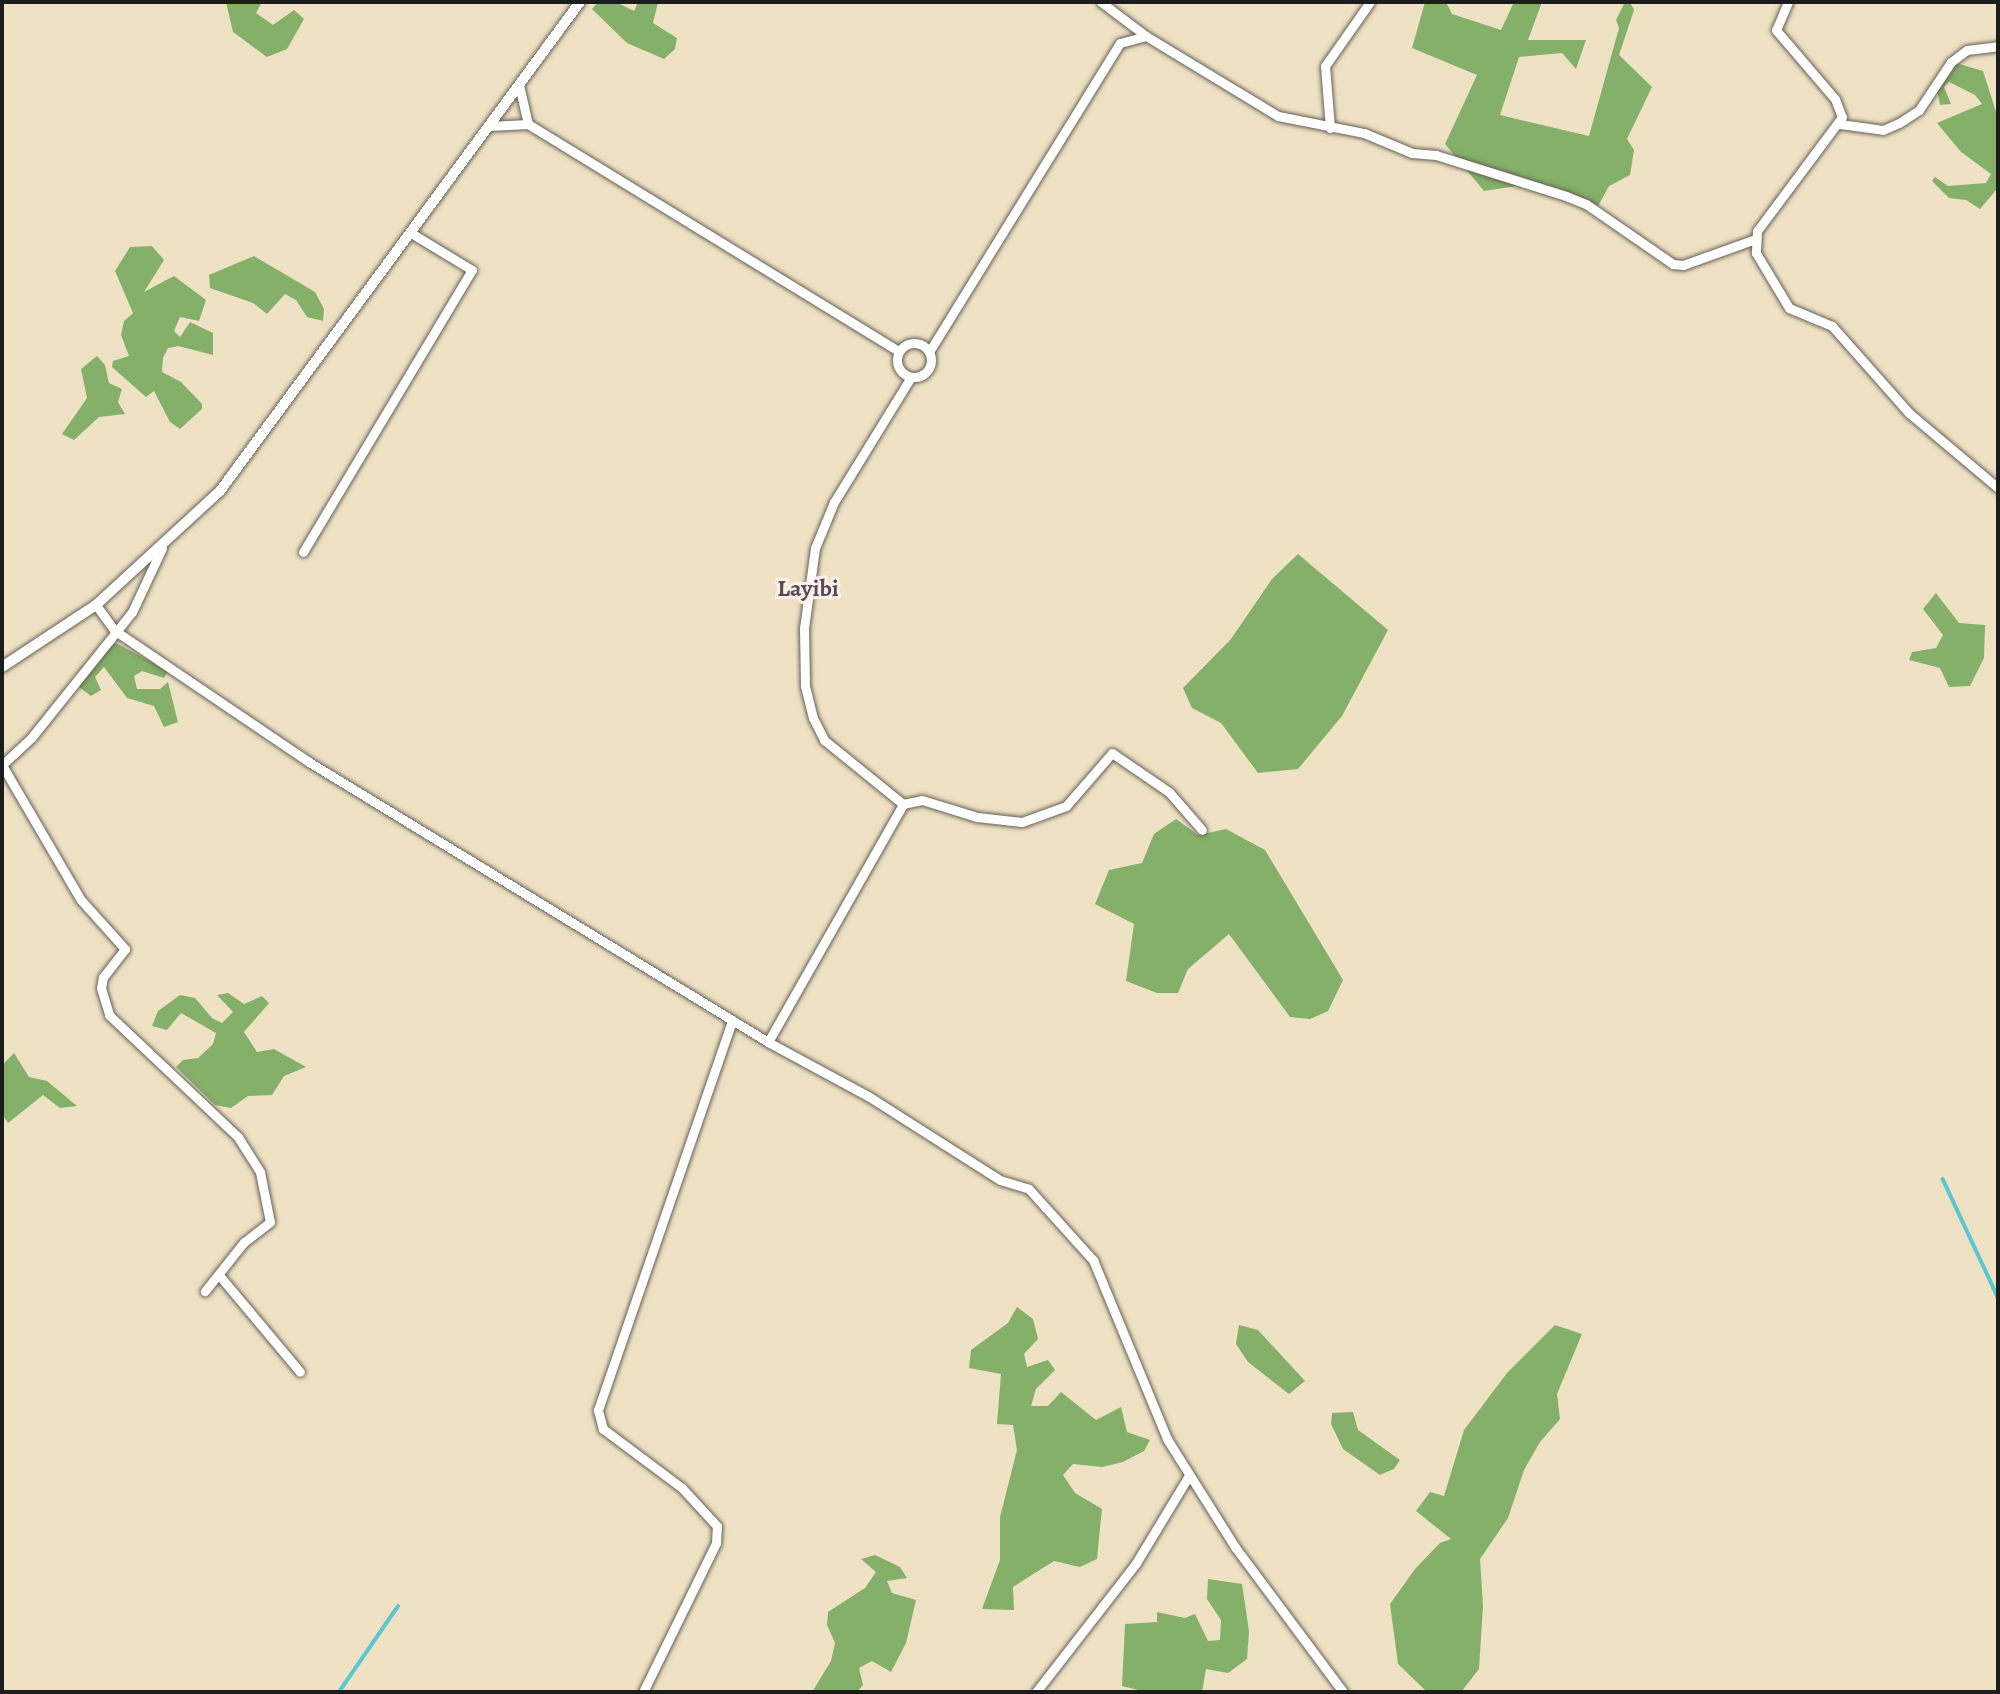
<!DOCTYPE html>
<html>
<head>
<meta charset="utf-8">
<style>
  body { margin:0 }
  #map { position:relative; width:2000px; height:1694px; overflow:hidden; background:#efe2c4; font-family:Alegreya,serif }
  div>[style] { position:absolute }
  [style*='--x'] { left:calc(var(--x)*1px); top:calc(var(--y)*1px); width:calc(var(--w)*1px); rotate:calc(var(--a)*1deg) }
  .forest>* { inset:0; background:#84b069 }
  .stream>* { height:3.5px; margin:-1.75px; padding:0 1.75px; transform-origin:1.75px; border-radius:1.75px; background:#5bc8d0 }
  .roads { filter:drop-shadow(0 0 2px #666157) drop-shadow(0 0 2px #666157) }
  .minor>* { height:9px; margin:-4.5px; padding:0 4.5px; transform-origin:4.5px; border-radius:4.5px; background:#fff }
  .minor>.ring { margin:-4.5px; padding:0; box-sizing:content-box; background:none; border:9px solid #fff; border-radius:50% }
  .tertiary>* { height:10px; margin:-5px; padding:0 5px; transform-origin:5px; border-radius:5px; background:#fff }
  span { translate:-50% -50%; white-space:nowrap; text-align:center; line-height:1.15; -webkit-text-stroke:6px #f7f3e8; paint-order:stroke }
  .quarter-label { font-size:24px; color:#5c475a; font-weight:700 }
  .frame { position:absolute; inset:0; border:4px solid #1c1c1c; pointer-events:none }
</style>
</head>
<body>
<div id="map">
  <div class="forest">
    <i style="clip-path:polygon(226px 2px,262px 2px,256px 13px,273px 25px,294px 10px,304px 19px,287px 49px,267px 57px,233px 32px)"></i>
    <i style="clip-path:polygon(598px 2px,616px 2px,634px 11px,638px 2px,658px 2px,653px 23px,677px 38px,675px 49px,664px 59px,627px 43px,592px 9px)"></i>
    <i style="clip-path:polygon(1425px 2px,1446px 2px,1452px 14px,1501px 30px,1514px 2px,1542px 2px,1528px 40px,1586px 40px,1576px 69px,1562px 53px,1519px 57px,1500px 115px,1589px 136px,1619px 28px,1616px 20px,1625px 2px,1630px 2px,1634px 10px,1619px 55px,1652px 87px,1627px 139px,1634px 150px,1630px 175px,1609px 186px,1598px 206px,1536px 183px,1484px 191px,1445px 144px,1477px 75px,1412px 48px)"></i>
    <i style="clip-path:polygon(1956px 63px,1983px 71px,1998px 118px,1998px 188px,1980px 209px,1966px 200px,1949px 198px,1932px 181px,1935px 177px,1948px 186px,1986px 183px,1991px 174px,1961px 152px,1937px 123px,1982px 104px,1975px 95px,1949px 82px,1944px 87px,1951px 104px,1940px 105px,1937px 89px)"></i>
    <i style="clip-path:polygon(152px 246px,164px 260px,144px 292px,174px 276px,206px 300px,199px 321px,180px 317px,174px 331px,180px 337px,190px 322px,213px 333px,213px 355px,178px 346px,168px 348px,163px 358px,162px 372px,181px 382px,202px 404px,202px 409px,180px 429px,170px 422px,154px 391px,146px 397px,112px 367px,113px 361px,129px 356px,121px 335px,124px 321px,133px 313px,115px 271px,130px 247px)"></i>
    <i style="clip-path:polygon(254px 256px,315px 292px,324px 309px,323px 321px,307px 317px,296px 300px,285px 294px,267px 314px,253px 303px,210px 288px,209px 275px)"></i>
    <i style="clip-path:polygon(97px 356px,105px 365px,109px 383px,122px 389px,118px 402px,125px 414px,99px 417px,74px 440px,62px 434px,87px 398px,81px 369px)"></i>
    <i style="clip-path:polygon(1298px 554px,1388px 630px,1342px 716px,1298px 769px,1258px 773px,1221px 723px,1192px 708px,1183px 688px,1231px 639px,1272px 579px)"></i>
    <i style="clip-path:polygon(1936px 593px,1959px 623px,1985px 625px,1984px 658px,1970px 686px,1949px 687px,1940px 668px,1909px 660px,1912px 652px,1936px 648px,1943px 635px,1923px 609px)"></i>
    <i style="clip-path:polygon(116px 643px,168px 671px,164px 678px,142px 671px,134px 676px,137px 689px,160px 689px,168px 682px,178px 722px,164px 727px,154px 706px,127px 698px,104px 667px,95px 677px,101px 690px,91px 696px,79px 687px,99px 657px)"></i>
    <i style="clip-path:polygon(1176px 819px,1198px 835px,1226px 829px,1265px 850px,1343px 980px,1328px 1011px,1310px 1019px,1290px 1017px,1229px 934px,1188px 969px,1178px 993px,1157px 993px,1126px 981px,1134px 924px,1095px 904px,1109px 870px,1142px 863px,1154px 834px)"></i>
    <i style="clip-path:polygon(228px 993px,244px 1004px,262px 996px,269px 1003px,244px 1032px,257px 1052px,274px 1049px,306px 1067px,284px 1076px,272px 1095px,248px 1096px,231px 1108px,215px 1105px,176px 1067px,183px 1060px,198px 1058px,213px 1044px,216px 1033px,181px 1013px,167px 1030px,152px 1026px,158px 1011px,180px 995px,195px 998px,212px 1018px,222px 1023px,233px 1012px,217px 995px)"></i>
    <i style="clip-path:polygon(14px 1053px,29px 1077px,47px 1081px,77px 1106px,60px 1108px,43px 1095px,8px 1123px,2px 1114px,2px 1065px)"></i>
    <i style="clip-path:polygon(1017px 1307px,1033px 1319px,1038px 1339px,1024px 1354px,1027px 1367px,1048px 1360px,1055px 1370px,1036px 1389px,1031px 1406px,1048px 1406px,1061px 1392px,1096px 1420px,1121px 1407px,1127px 1432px,1150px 1440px,1144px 1451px,1123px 1462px,1102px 1467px,1073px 1464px,1063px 1475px,1075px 1493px,1102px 1509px,1097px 1559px,1080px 1567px,1054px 1561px,1013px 1587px,1014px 1610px,982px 1609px,1000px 1560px,1000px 1517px,1017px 1450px,1013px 1425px,997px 1424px,1001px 1374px,969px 1368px,971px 1350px,1008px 1323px)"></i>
    <i style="clip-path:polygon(1239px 1325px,1258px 1330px,1305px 1381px,1289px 1394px,1248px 1362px,1236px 1344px)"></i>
    <i style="clip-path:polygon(1555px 1325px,1582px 1334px,1557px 1394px,1560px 1419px,1540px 1442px,1524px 1470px,1508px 1518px,1480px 1559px,1483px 1606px,1479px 1669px,1461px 1692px,1426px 1691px,1398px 1664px,1390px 1604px,1415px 1569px,1440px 1543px,1451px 1539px,1416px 1511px,1430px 1492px,1444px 1496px,1464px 1430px,1507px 1373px)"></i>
    <i style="clip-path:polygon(1353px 1412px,1358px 1430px,1400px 1460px,1394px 1469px,1380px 1475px,1343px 1449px,1331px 1424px,1332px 1413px)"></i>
    <i style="clip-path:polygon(875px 1555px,900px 1567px,907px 1578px,887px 1581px,892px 1593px,916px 1600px,906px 1643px,891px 1672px,872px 1661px,859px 1668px,863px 1685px,857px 1692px,812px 1692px,831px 1661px,835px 1643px,827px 1625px,828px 1612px,865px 1588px,876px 1572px,861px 1559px)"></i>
    <i style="clip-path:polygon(1208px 1579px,1242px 1584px,1249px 1631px,1247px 1659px,1228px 1673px,1206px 1669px,1202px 1692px,1146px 1692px,1122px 1686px,1125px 1624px,1157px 1622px,1157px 1612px,1185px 1618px,1195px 1614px,1208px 1641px,1220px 1640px,1221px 1620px,1207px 1599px)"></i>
  </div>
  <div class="stream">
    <i style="--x:1943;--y:1179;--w:130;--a:65"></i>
    <i style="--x:339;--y:1692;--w:104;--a:-55.5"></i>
  </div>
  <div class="roads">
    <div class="minor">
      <i style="--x:1101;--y:2;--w:56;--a:37.1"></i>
      <i style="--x:1146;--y:36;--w:154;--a:31.2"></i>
      <i style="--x:1278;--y:116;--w:88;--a:11.2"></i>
      <i style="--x:1364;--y:133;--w:52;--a:22.6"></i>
      <i style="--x:1412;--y:153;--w:24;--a:5"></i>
      <i style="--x:1436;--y:155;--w:136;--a:17.5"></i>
      <i style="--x:1566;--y:196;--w:22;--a:22"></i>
      <i style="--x:1586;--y:204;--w:106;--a:34.6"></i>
      <i style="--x:1673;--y:264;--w:10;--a:6"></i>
      <i style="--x:1683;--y:265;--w:74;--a:-19.7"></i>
      <i style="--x:1788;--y:2;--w:30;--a:113"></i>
      <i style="--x:1776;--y:30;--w:91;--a:49.5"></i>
      <i style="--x:1835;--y:99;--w:19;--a:69"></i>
      <i style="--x:1842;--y:117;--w:142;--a:126.7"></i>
      <i style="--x:1757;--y:231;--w:22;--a:93"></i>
      <i style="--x:1756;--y:253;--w:64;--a:59"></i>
      <i style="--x:1789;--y:308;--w:47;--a:22.7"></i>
      <i style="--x:1832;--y:326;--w:116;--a:48.5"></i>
      <i style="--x:1909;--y:413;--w:116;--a:40.1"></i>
      <i style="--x:519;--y:85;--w:40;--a:77"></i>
      <i style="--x:1840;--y:124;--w:43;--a:7.9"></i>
      <i style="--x:1883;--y:130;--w:17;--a:-24"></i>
      <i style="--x:1899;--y:123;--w:24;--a:-33"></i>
      <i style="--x:1919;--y:110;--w:58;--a:-56.3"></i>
      <i style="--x:1951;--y:62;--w:20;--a:-37"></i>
      <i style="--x:1967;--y:50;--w:31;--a:-7"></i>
      <i style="--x:489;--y:126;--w:39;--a:-3"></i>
      <i style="--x:528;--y:124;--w:434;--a:31.5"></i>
      <i style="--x:1330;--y:128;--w:62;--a:-94.6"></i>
      <i style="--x:1325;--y:66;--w:78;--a:-54.9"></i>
      <i class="ring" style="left:897px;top:343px;width:25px;height:25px"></i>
      <i style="--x:929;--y:352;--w:363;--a:-58.3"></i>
      <i style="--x:1120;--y:43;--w:27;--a:-15"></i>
      <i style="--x:911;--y:377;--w:147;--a:121.6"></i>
      <i style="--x:834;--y:502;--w:50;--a:112.4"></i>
      <i style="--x:815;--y:548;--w:81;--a:97.8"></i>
      <i style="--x:804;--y:628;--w:58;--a:89"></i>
      <i style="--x:805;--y:686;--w:33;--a:76"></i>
      <i style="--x:813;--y:718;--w:25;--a:63"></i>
      <i style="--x:824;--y:740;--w:102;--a:39"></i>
      <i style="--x:903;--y:804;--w:19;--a:-12"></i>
      <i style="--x:922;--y:800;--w:58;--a:17.2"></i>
      <i style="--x:977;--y:817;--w:45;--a:6.3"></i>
      <i style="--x:1022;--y:822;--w:47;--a:-20"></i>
      <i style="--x:1066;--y:806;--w:70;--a:-49"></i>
      <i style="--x:1112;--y:753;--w:69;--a:34.4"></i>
      <i style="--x:1169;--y:792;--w:50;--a:49"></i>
      <i style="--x:162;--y:548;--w:71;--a:115.1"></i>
      <i style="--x:132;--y:612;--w:161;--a:128.7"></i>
      <i style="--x:31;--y:738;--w:40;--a:137"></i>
      <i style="--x:2;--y:765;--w:156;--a:59.7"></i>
      <i style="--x:81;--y:900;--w:66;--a:48.1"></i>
      <i style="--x:125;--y:949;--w:36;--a:128"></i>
      <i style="--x:103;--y:977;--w:11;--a:100"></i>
      <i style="--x:101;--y:988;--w:28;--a:73"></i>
      <i style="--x:109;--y:1015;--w:178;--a:43.4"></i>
      <i style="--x:238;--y:1137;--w:41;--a:57.8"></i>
      <i style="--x:260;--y:1172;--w:51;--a:78.7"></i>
      <i style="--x:270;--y:1222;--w:33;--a:142"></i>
      <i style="--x:244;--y:1242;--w:63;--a:128.5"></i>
      <i style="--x:303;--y:552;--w:329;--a:-59.1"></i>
      <i style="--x:472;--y:270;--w:71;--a:-148.8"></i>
      <i style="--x:96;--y:605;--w:31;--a:54"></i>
      <i style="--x:114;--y:630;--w:235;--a:34.1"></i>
      <i style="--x:309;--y:762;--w:538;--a:31.38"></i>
      <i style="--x:768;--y:1042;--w:114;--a:28.4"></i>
      <i style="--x:868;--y:1096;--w:156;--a:32.5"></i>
      <i style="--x:1000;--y:1180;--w:30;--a:17"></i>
      <i style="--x:1029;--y:1189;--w:96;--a:48"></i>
      <i style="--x:1093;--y:1260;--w:194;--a:67.5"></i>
      <i style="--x:1167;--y:1439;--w:128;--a:57.8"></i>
      <i style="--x:1235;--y:1547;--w:181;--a:53.3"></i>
      <i style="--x:768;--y:1042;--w:274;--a:-60.4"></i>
      <i style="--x:219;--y:1275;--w:126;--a:50.1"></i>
      <i style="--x:643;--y:1692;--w:166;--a:-63.9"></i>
      <i style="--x:716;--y:1543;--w:17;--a:-87"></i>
      <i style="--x:717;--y:1526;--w:52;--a:-132.6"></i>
      <i style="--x:682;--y:1488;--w:99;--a:-143.2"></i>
      <i style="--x:603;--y:1429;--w:20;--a:-105"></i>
      <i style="--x:598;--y:1410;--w:412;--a:-71"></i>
      <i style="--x:1036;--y:1692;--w:163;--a:-52.2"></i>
      <i style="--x:1136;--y:1563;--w:100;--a:-58.8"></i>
    </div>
    <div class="tertiary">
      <i style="--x:2;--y:667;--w:113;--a:-33.4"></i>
      <i style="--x:96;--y:605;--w:168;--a:-42.6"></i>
      <i style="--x:220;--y:491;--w:607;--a:-53.64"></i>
    </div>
  </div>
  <div class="quarter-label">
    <span style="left:808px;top:589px">Layibi</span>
  </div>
  <div class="frame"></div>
</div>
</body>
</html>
